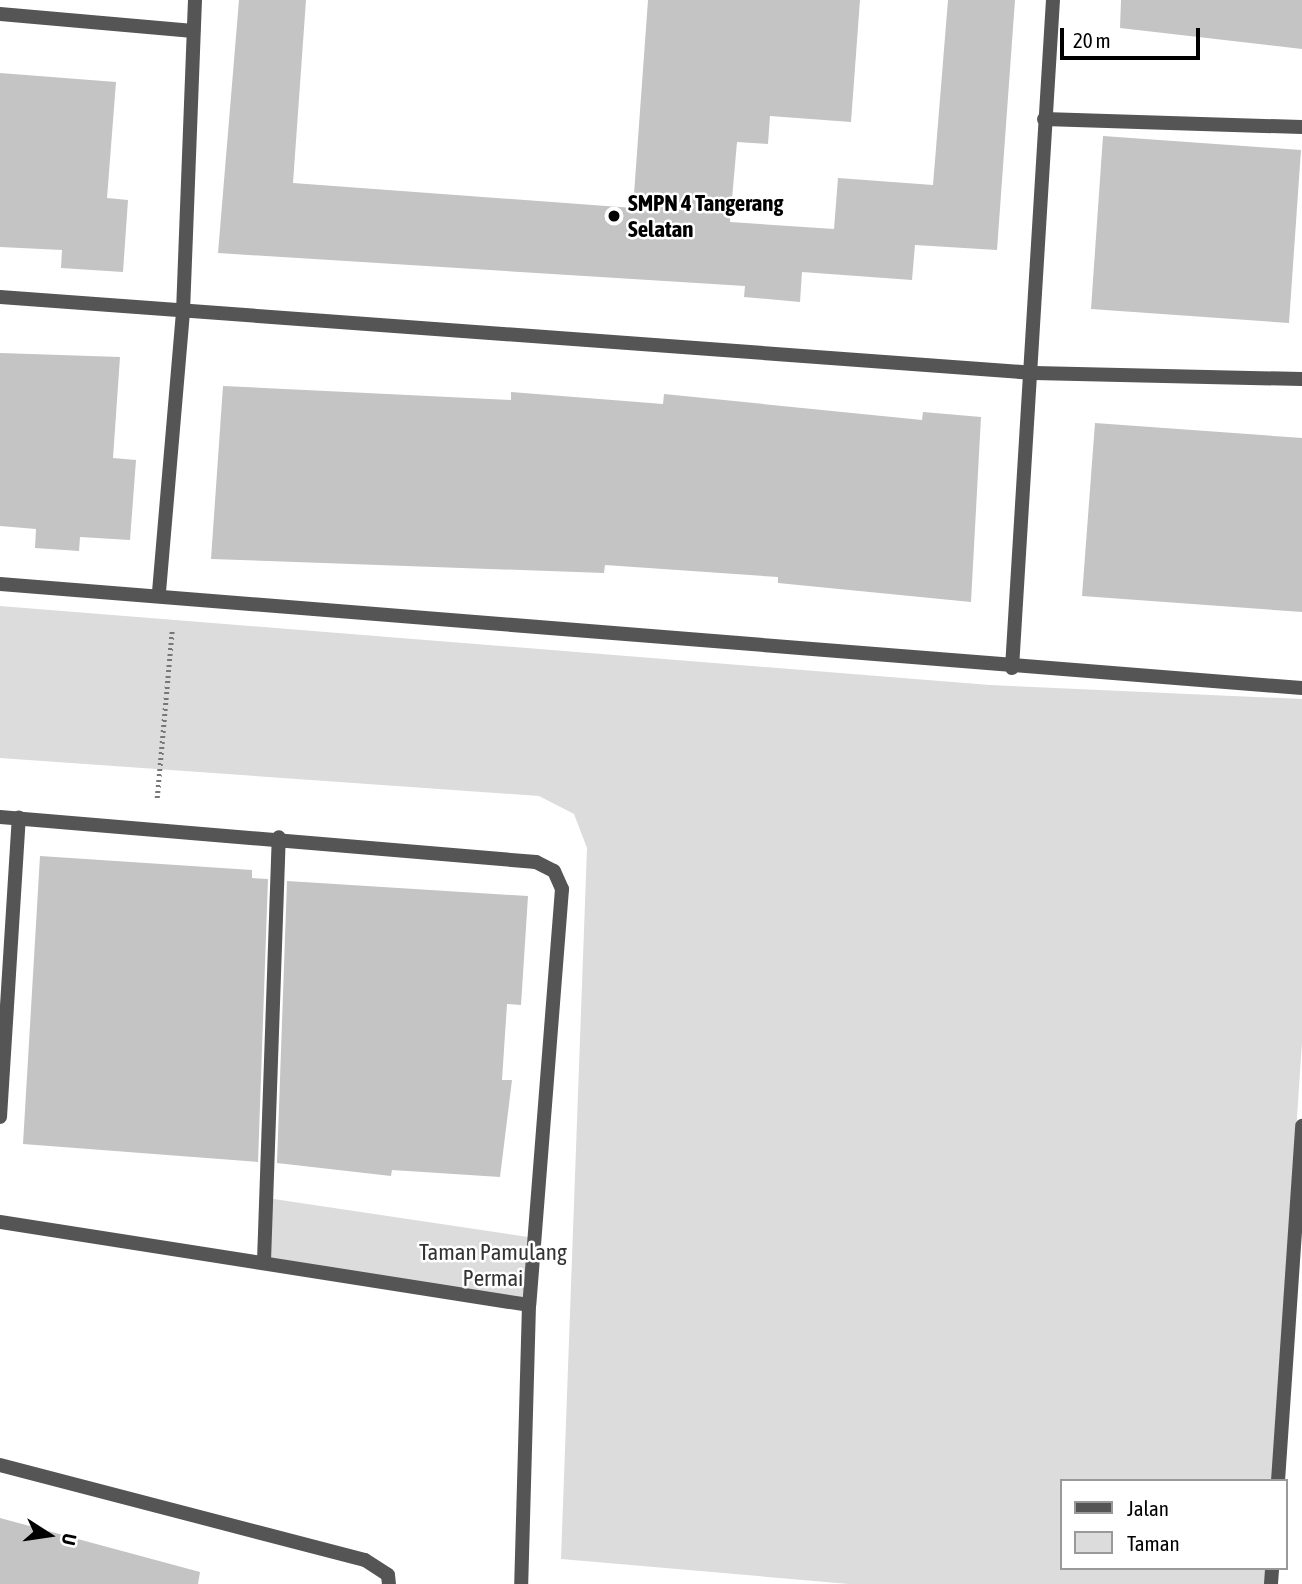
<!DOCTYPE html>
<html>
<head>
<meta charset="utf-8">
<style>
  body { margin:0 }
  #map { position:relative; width:1302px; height:1584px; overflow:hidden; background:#fff; font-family:"Asap Condensed",sans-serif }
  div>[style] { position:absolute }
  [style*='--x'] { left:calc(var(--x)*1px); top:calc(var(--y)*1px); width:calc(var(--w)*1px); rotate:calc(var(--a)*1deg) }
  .green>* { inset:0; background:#dcdcdc }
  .building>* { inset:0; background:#c4c4c4 }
  .path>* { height:4.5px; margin-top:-2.25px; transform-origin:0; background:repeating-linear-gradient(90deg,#777 0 2px,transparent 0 5.5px) }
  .service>* { height:14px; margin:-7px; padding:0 7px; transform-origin:7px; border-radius:7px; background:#555 }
  .minor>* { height:14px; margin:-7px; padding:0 7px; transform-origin:7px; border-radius:7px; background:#555 }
  .tertiary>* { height:14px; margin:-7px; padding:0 7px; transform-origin:7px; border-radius:7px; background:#555 }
  .dots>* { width:19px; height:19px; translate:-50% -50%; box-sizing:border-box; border:4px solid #fff; border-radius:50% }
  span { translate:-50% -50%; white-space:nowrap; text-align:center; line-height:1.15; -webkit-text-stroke:5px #fff; paint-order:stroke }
  .poi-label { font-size:23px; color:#000; font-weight:700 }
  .left { translate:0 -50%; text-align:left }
  .park-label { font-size:23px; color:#333 }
  .legend { position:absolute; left:1060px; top:1479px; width:228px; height:91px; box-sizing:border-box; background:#fff; border:2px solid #999; margin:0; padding:9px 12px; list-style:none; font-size:21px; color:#000 }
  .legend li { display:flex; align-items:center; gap:14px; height:35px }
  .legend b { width:35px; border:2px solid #999 }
  .north { position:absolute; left:14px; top:1500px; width:70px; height:70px; -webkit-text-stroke:5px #fff; paint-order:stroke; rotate:102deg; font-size:19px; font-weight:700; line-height:28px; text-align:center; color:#000 }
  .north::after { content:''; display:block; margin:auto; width:24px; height:32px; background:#000; clip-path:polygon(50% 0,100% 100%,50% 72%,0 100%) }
  .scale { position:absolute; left:1060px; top:28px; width:140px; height:32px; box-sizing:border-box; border:4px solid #000; border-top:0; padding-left:9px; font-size:21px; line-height:24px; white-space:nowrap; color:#000; -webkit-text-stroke:5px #fff; paint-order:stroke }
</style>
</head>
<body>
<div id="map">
  <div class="green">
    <i style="clip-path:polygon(0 606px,990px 685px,1302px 699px,1302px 1042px,1273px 1481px,1062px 1481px,1062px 1568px,1268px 1568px,1266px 1584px,849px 1584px,561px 1559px,587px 848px,574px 814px,539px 796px,0 758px)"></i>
    <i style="clip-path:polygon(267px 1198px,535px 1238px,529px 1305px,264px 1261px)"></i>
  </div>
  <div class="building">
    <i style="clip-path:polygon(239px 0,306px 0,293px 183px,633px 208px,648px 0,860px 0,851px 122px,770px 116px,768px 144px,737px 142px,730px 222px,834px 229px,838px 178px,933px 185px,948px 0,1015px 0,997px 250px,915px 245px,912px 280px,802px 272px,800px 302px,744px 297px,745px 286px,218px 253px)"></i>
    <i style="clip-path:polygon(1121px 0,1302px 0,1302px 49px,1120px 28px)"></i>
    <i style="clip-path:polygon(0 73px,116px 82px,107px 198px,128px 200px,123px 272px,61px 268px,62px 250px,0 247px)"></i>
    <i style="clip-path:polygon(1103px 136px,1301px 150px,1289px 323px,1091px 309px)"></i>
    <i style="clip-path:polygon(0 353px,120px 357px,113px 458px,136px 460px,130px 540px,80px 537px,79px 551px,35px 548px,36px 529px,0 526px)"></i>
    <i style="clip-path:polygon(223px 386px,511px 400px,511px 392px,663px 404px,664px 394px,922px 420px,923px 412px,981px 417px,971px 602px,778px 583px,778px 577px,605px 565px,604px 573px,211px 559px)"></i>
    <i style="clip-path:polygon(1095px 423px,1302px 438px,1302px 612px,1082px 596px)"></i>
    <i style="clip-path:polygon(40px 856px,252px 870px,252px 878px,268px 879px,258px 1162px,23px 1144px)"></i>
    <i style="clip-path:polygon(287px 881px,528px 896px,521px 1005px,507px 1004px,502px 1080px,512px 1080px,500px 1177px,392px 1170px,391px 1176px,277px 1163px)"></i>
    <i style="clip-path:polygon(0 1518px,200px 1572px,198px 1584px,0 1584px)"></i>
  </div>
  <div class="path">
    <i style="--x:157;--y:798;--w:170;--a:-84.9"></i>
  </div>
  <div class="service">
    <i style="--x:0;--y:1465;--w:377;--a:14.6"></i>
    <i style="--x:365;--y:1560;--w:27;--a:33"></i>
    <i style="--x:388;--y:1575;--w:9;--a:84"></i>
  </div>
  <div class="minor">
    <i style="--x:0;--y:14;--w:194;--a:5"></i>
    <i style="--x:1044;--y:119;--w:258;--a:1.8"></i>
    <i style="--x:0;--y:297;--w:1037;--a:4.2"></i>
    <i style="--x:1034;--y:373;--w:268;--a:1.3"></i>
    <i style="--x:159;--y:592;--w:281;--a:-85.1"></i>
    <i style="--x:183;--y:312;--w:312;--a:-87.8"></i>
    <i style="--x:1012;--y:668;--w:669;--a:-86.49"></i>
    <i style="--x:0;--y:817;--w:538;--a:4.8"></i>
    <i style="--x:536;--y:862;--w:20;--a:27"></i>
    <i style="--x:554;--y:871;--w:20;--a:66"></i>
    <i style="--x:562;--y:889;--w:417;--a:94.5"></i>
    <i style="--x:529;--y:1305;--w:279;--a:91.6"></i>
    <i style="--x:0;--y:1117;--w:300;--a:-86.4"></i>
    <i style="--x:0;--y:1222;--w:535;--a:8.92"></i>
    <i style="--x:264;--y:1261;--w:424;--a:-88"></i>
    <i style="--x:1278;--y:1481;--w:356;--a:-86.1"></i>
    <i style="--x:1271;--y:1584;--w:16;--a:-86"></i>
  </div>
  <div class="tertiary">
    <i style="--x:0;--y:584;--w:1306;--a:4.57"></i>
  </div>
  <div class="dots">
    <i style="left:614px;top:216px;background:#000"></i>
  </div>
  <div class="poi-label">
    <span class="left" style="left:628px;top:216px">SMPN 4 Tangerang<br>Selatan</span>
  </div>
  <div class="park-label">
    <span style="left:493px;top:1265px">Taman Pamulang<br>Permai</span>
  </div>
  <ul class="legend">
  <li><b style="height:9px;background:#555"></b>Jalan</li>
  <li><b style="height:19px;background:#dcdcdc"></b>Taman</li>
  </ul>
  <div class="north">U</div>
  <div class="scale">20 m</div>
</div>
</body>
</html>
